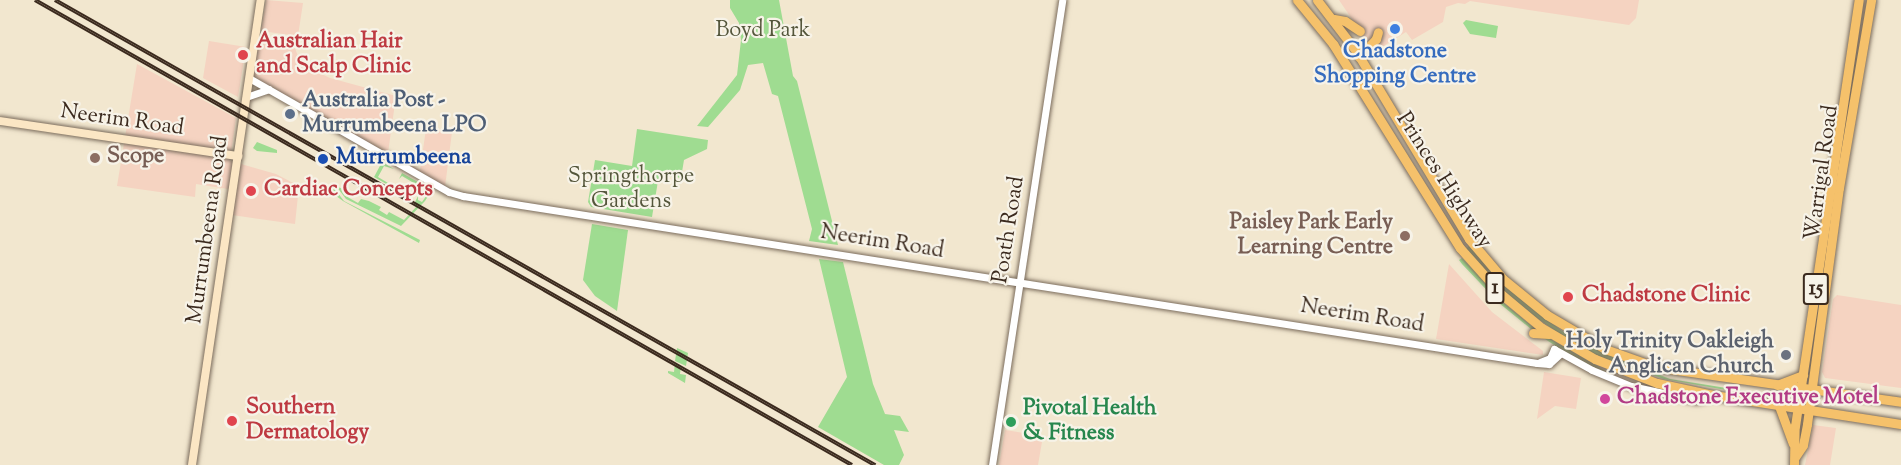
<!DOCTYPE html>
<html>
<head>
<meta charset="utf-8">
<style>
  body { margin:0 }
  #map { position:relative; width:1901px; height:465px; overflow:hidden; background:#f2e7cf; font-family:"Sorts Mill Goudy",serif }
  div>[style] { position:absolute }
  [style*='--x'] { left:calc(var(--x)*1px); top:calc(var(--y)*1px); width:calc(var(--w)*1px); rotate:calc(var(--a)*1deg) }
  .built>* { inset:0; background:#f5d3c1 }
  .green>* { inset:0; background:#9fdc91 }
  .roads { filter:drop-shadow(0 0 2px #7b6c5c) drop-shadow(0 0 2px #7b6c5c) }
  .tertiary>* { height:7px; margin:-3.5px; padding:0 3.5px; transform-origin:3.5px; border-radius:3.5px; background:#fff }
  .secondary>* { height:8px; margin:-4px; padding:0 4px; transform-origin:4px; border-radius:4px; background:#fbe6c4 }
  .trunk>* { height:9px; margin:-4.5px; padding:0 4.5px; transform-origin:4.5px; border-radius:4.5px; background:#f5c16b }
  .rail>* { height:4px; margin-top:-2px; transform-origin:0; background:repeating-linear-gradient(90deg,#f7f3e8 0 4.5px,#3b2a1e 0 9px); box-sizing:border-box; border-block:2px solid #3b2a1e }
  .dots>* { width:16px; height:16px; translate:-50% -50%; box-sizing:border-box; border:3px solid #f7f3e8; border-radius:50% }
  span { translate:-50% -50%; white-space:nowrap; text-align:center; line-height:1.15; -webkit-text-stroke:4.5px #f7f3e8; paint-order:stroke }
  .shield-label span { padding:2px 4px; background:#f7f3e8; border:2px solid; border-radius:4px; -webkit-text-stroke-width:0 }
  .shield-label { font-size:21px; color:#3b2a1e; font-weight:700 }
  .park-label { font-size:22px; color:#54563b }
  .health-label { font-size:22px; color:#be3a42; font-weight:700 }
  .left { translate:0 -50%; text-align:left }
  .shop-label { font-size:22px; color:#366cbe; font-weight:700 }
  .service-label { font-size:22px; color:#4e5e75; font-weight:700 }
  .street-label { font-size:22px; color:#3b2a1e }
  .education-label { font-size:22px; color:#785e54; font-weight:700 }
  .right { translate:-100% -50%; text-align:right }
  .transit-label { font-size:22px; color:#164399; font-weight:700 }
  .worship-label { font-size:22px; color:#5b616d; font-weight:700 }
  .hotel-label { font-size:22px; color:#b23c85; font-weight:700 }
  .leisure-label { font-size:22px; color:#27864d; font-weight:700 }
</style>
</head>
<body>
<div id="map">
  <div class="built">
    <i style="clip-path:polygon(266px 0,303px 3px,298px 36px,261px 31px)"></i>
    <i style="clip-path:polygon(1339px 0,1639px 0,1636px 18px,1629px 25px,1470px 1px,1465px 4px,1458px 3px,1446px 7px,1443px 22px,1412px 40px,1406px 32px,1374px 52px)"></i>
    <i style="clip-path:polygon(258px 38px,293px 43px,301px 64px,330px 78px,396px 96px,388px 153px,420px 170px,426px 129px,452px 132px,445px 187px,252px 77px)"></i>
    <i style="clip-path:polygon(209px 41px,246px 47px,238px 97px,203px 78px)"></i>
    <i style="clip-path:polygon(137px 64px,236px 118px,230px 161px,276px 174px,299px 186px,295px 224px,225px 214px,228px 189px,196px 184px,195px 197px,117px 186px)"></i>
    <i style="clip-path:polygon(1449px 264px,1492px 312px,1543px 351px,1543px 355px,1436px 339px)"></i>
    <i style="clip-path:polygon(1837px 295px,1901px 305px,1901px 388px,1825px 378px,1822px 372px,1833px 299px)"></i>
    <i style="clip-path:polygon(1544px 372px,1581px 378px,1576px 409px,1555px 406px,1537px 419px)"></i>
    <i style="clip-path:polygon(1813px 425px,1836px 428px,1830px 465px,1805px 465px)"></i>
    <i style="clip-path:polygon(1005px 430px,1043px 436px,1038px 465px,999px 465px)"></i>
  </div>
  <div class="green">
    <i style="clip-path:polygon(730px 0,779px 0,793px 76px,797px 81px,838px 245px,809px 241px,812px 229px,778px 96px,772px 94px,763px 63px,748px 65px,740px 90px,708px 127px,697px 126px,737px 75px,741px 40px,739px 23px,730px 8px)"></i>
    <i style="clip-path:polygon(1466px 20px,1498px 26px,1496px 38px,1470px 34px,1463px 23px)"></i>
    <i style="clip-path:polygon(637px 129px,708px 140px,707px 149px,684px 160px,681px 178px,662px 175px,658px 181px,652px 217px,591px 207px,588px 202px,595px 160px,632px 166px)"></i>
    <i style="clip-path:polygon(257px 142px,277px 150px,277px 153px,257px 151px,253px 148px)"></i>
    <i style="clip-path:polygon(382px 162px,394px 169px,384px 166px,378px 177px,410px 196px,413px 193px,411px 198px,374px 177px)"></i>
    <i style="clip-path:polygon(402px 173px,432px 190px,425px 201px,401px 226px,346px 199px,336px 186px,345px 190px,344px 195px,358px 203px,361px 199px,369px 201px,381px 207px,379px 210px,387px 215px,389px 212px,404px 220px,417px 206px,414px 204px,418px 196px,418px 200px,422px 202px,429px 192px,402px 176px,399px 179px)"></i>
    <i style="clip-path:polygon(334px 188px,344px 201px,420px 240px,419px 243px,343px 201px,332px 193px)"></i>
    <i style="clip-path:polygon(592px 224px,628px 230px,617px 311px,595px 296px,583px 280px)"></i>
    <i style="clip-path:polygon(1469px 246px,1518px 297px,1562px 331px,1602px 352px,1670px 379px,1789px 398px,1789px 401px,1664px 379px,1601px 357px,1576px 345px,1527px 311px,1498px 285px,1466px 249px)"></i>
    <i style="clip-path:polygon(1462px 258px,1506px 305px,1538px 331px,1531px 329px,1499px 303px,1462px 264px,1459px 260px)"></i>
    <i style="clip-path:polygon(819px 259px,843px 262px,873px 384px,885px 414px,900px 416px,909px 432px,894px 430px,904px 455px,899px 465px,884px 465px,818px 427px,847px 377px)"></i>
    <i style="clip-path:polygon(1542px 337px,1547px 337px,1609px 373px,1577px 360px)"></i>
    <i style="clip-path:polygon(677px 348px,688px 353px,686px 366px,675px 361px)"></i>
    <i style="clip-path:polygon(675px 363px,681px 367px,680px 374px,686px 375px,685px 383px,668px 373px,668px 371px,674px 372px)"></i>
  </div>
  <div class="roads">
    <div class="tertiary">
      <i style="--x:249;--y:78;--w:230;--a:29.7"></i>
      <i style="--x:449;--y:192;--w:15;--a:16"></i>
      <i style="--x:463;--y:196;--w:1087;--a:8.84"></i>
      <i style="--x:1537;--y:363;--w:12;--a:5"></i>
      <i style="--x:1549;--y:364;--w:16;--a:-43"></i>
      <i style="--x:246;--y:97;--w:24;--a:-19"></i>
      <i style="--x:1540;--y:362;--w:11;--a:-22"></i>
      <i style="--x:1550;--y:358;--w:10;--a:-66"></i>
      <i style="--x:1554;--y:349;--w:43;--a:28.9"></i>
      <i style="--x:1592;--y:370;--w:42;--a:22.3"></i>
      <i style="--x:1631;--y:386;--w:66;--a:12.2"></i>
      <i style="--x:1696;--y:400;--w:16;--a:-14"></i>
      <i style="--x:992;--y:465;--w:470;--a:-81.4"></i>
    </div>
    <div class="secondary">
      <i style="--x:0;--y:121;--w:241;--a:8.4"></i>
      <i style="--x:192;--y:465;--w:470;--a:-81.6"></i>
    </div>
    <div class="trunk">
      <i style="--x:1297;--y:0;--w:57;--a:50.7"></i>
      <i style="--x:1333;--y:44;--w:240;--a:58.1"></i>
      <i style="--x:1460;--y:248;--w:62;--a:48.3"></i>
      <i style="--x:1501;--y:294;--w:53;--a:39.7"></i>
      <i style="--x:1542;--y:328;--w:61;--a:30.3"></i>
      <i style="--x:1595;--y:359;--w:66;--a:21.2"></i>
      <i style="--x:1657;--y:383;--w:57;--a:12.1"></i>
      <i style="--x:1713;--y:395;--w:190;--a:8.8"></i>
      <i style="--x:1317;--y:0;--w:64;--a:52.6"></i>
      <i style="--x:1356;--y:51;--w:219;--a:59"></i>
      <i style="--x:1469;--y:239;--w:52;--a:49.6"></i>
      <i style="--x:1503;--y:279;--w:57;--a:39.3"></i>
      <i style="--x:1547;--y:315;--w:67;--a:30.4"></i>
      <i style="--x:1605;--y:349;--w:54;--a:19.4"></i>
      <i style="--x:1656;--y:367;--w:247;--a:8.1"></i>
      <i style="--x:1334;--y:19;--w:11;--a:10"></i>
      <i style="--x:1345;--y:21;--w:18;--a:34"></i>
      <i style="--x:1359;--y:57;--w:25;--a:-47"></i>
      <i style="--x:1376;--y:39;--w:7;--a:-74"></i>
      <i style="--x:1533;--y:333;--w:16;--a:4"></i>
      <i style="--x:1777;--y:385;--w:28;--a:-21"></i>
      <i style="--x:1779;--y:406;--w:40;--a:69.8"></i>
      <i style="--x:1795;--y:457;--w:14;--a:-56"></i>
      <i style="--x:1803;--y:445;--w:21;--a:-79"></i>
      <i style="--x:1807;--y:424;--w:238;--a:-82.3"></i>
      <i style="--x:1839;--y:188;--w:191;--a:-80.3"></i>
      <i style="--x:1794;--y:465;--w:39;--a:-89"></i>
      <i style="--x:1795;--y:426;--w:431;--a:-81.5"></i>
    </div>
  </div>
  <div class="rail">
    <i style="--x:35;--y:0;--w:940;--a:29.65"></i>
    <i style="--x:55;--y:0;--w:943;--a:29.56"></i>
  </div>
  <div class="dots">
    <i style="left:1395px;top:29px;background:#3f7fe0"></i>
    <i style="left:243px;top:55px;background:#e0444e"></i>
    <i style="left:290px;top:114px;background:#5c6f8a"></i>
    <i style="left:95px;top:158px;background:#8d6e63"></i>
    <i style="left:323px;top:159px;background:#1a4fb4"></i>
    <i style="left:251px;top:191px;background:#e0444e"></i>
    <i style="left:1405px;top:236px;background:#8d6e63"></i>
    <i style="left:1568px;top:297px;background:#e0444e"></i>
    <i style="left:1786px;top:355px;background:#6b7280"></i>
    <i style="left:1605px;top:399px;background:#d1479c"></i>
    <i style="left:232px;top:421px;background:#e0444e"></i>
    <i style="left:1011px;top:422px;background:#2e9e5b"></i>
  </div>
  <div class="shield-label">
    <span style="left:1495px;top:288px">1</span>
    <span style="left:1816px;top:289px">15</span>
  </div>
  <div class="park-label">
    <span style="left:763px;top:32px">Boyd Park</span>
    <span style="left:631px;top:190px">Springthorpe<br>Gardens</span>
  </div>
  <div class="health-label">
    <span class="left" style="left:256px;top:55px">Australian Hair<br>and Scalp Clinic</span>
    <span class="left" style="left:264px;top:191px">Cardiac Concepts</span>
    <span class="left" style="left:1582px;top:297px">Chadstone Clinic</span>
    <span class="left" style="left:246px;top:421px">Southern<br>Dermatology</span>
  </div>
  <div class="shop-label">
    <span style="left:1395px;top:65px">Chadstone<br>Shopping Centre</span>
  </div>
  <div class="service-label">
    <span class="left" style="left:302px;top:114px">Australia Post -<br>Murrumbeena LPO</span>
  </div>
  <div class="street-label">
    <span style="left:122px;top:121px;rotate:8deg">Neerim Road</span>
    <span style="left:1823px;top:173px;rotate:-82deg">Warrigal Road</span>
    <span style="left:1443px;top:181px;rotate:57deg">Princes Highway</span>
    <span style="left:209px;top:230px;rotate:-82deg">Murrumbeena Road</span>
    <span style="left:1010px;top:230px;rotate:-81deg">Poath Road</span>
    <span style="left:882px;top:243px;rotate:9deg">Neerim Road</span>
    <span style="left:1362px;top:317px;rotate:9deg">Neerim Road</span>
  </div>
  <div class="education-label">
    <span class="left" style="left:107px;top:158px">Scope</span>
    <span class="right" style="left:1393px;top:236px">Paisley Park Early<br>Learning Centre</span>
  </div>
  <div class="transit-label">
    <span class="left" style="left:336px;top:159px">Murrumbeena</span>
  </div>
  <div class="worship-label">
    <span class="right" style="left:1774px;top:355px">Holy Trinity Oakleigh<br>Anglican Church</span>
  </div>
  <div class="hotel-label">
    <span class="left" style="left:1617px;top:399px">Chadstone Executive Motel</span>
  </div>
  <div class="leisure-label">
    <span class="left" style="left:1023px;top:422px">Pivotal Health<br>&amp; Fitness</span>
  </div>
</div>
</body>
</html>
